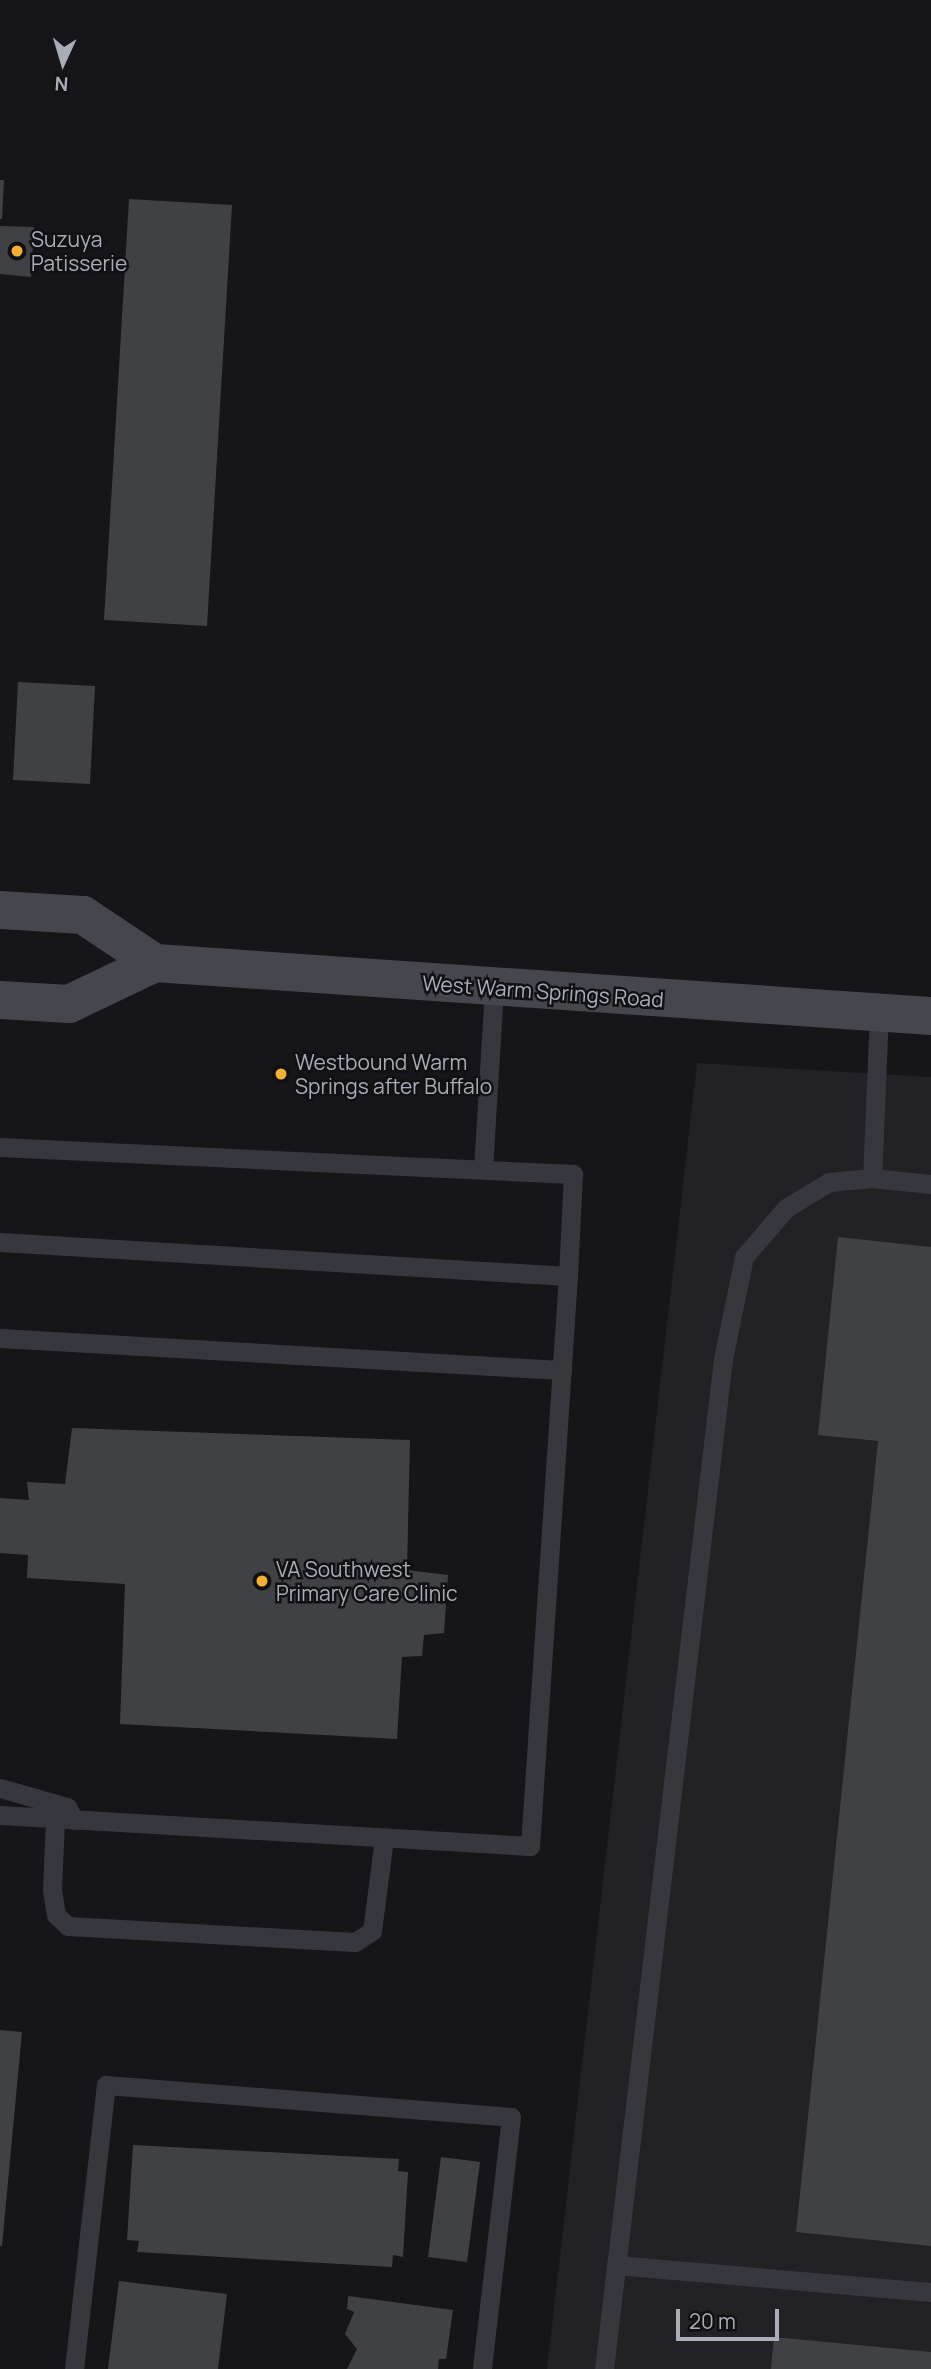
<!DOCTYPE html>
<html>
<head>
<meta charset="utf-8">
<style>
  body { margin:0 }
  #map { position:relative; width:931px; height:2369px; overflow:hidden; background:#161618; font-family:Manrope,sans-serif }
  div>[style] { position:absolute }
  [style*='--x'] { left:calc(var(--x)*1px); top:calc(var(--y)*1px); width:calc(var(--w)*1px); rotate:calc(var(--a)*1deg) }
  .built>* { inset:0; background:#222225 }
  .building>* { inset:0; background:#404145 }
  .service>* { height:19px; margin:-9.5px; padding:0 9.5px; transform-origin:9.5px; border-radius:9.5px; background:#37383d }
  .secondary>* { height:38px; margin:-19px; padding:0 19px; transform-origin:19px; border-radius:19px; background:#45474d }
  .dots>* { width:19px; height:19px; translate:-50% -50%; box-sizing:border-box; border:4px solid #111113; border-radius:50% }
  span { translate:-50% -50%; white-space:nowrap; text-align:center; line-height:1.15; -webkit-text-stroke:5px #111113; paint-order:stroke }
  .poi-label { font-size:21px; color:#a8adb8 }
  .left { translate:0 -50%; text-align:left }
  .street-label { font-size:21px; color:#a8adb8 }
  .north { position:absolute; left:28px; top:28px; width:70px; height:70px; -webkit-text-stroke:5px #111113; paint-order:stroke; rotate:184deg; font-size:19px; font-weight:700; line-height:28px; text-align:center; color:#a8adb8 }
  .north::after { content:''; display:block; margin:auto; width:24px; height:32px; background:#a8adb8; clip-path:polygon(50% 0,100% 100%,50% 72%,0 100%) }
  .scale { position:absolute; left:676px; top:2309px; width:103px; height:32px; box-sizing:border-box; border:4px solid #a8adb8; border-top:0; padding-left:9px; font-size:21px; line-height:24px; white-space:nowrap; color:#a8adb8; -webkit-text-stroke:5px #111113; paint-order:stroke }
</style>
</head>
<body>
<div id="map">
  <div class="built">
    <i style="clip-path:polygon(697px 1063px,931px 1077px,931px 2369px,547px 2369px)"></i>
  </div>
  <div class="building">
    <i style="clip-path:polygon(0 180px,4px 180px,2px 219px,0 219px)"></i>
    <i style="clip-path:polygon(129px 199px,232px 205px,207px 626px,104px 620px)"></i>
    <i style="clip-path:polygon(0 226px,34px 227px,31px 277px,0 274px)"></i>
    <i style="clip-path:polygon(18px 682px,95px 686px,90px 784px,13px 780px)"></i>
    <i style="clip-path:polygon(838px 1237px,931px 1247px,931px 2246px,796px 2232px,878px 1441px,818px 1435px)"></i>
    <i style="clip-path:polygon(72px 1428px,410px 1440px,407px 1570px,448px 1575px,444px 1633px,424px 1635px,422px 1656px,402px 1657px,397px 1739px,120px 1724px,125px 1584px,27px 1578px,28px 1555px,0 1553px,0 1498px,29px 1500px,27px 1482px,65px 1484px)"></i>
    <i style="clip-path:polygon(0 2030px,22px 2032px,2px 2246px,0 2246px)"></i>
    <i style="clip-path:polygon(133px 2145px,399px 2159px,398px 2171px,408px 2172px,403px 2257px,393px 2255px,392px 2267px,137px 2252px,139px 2241px,127px 2240px)"></i>
    <i style="clip-path:polygon(441px 2157px,480px 2162px,467px 2262px,428px 2257px)"></i>
    <i style="clip-path:polygon(119px 2281px,227px 2294px,218px 2369px,108px 2369px)"></i>
    <i style="clip-path:polygon(348px 2296px,453px 2310px,446px 2359px,439px 2359px,438px 2369px,347px 2369px,357px 2349px,345px 2334px,354px 2312px,347px 2309px)"></i>
    <i style="clip-path:polygon(774px 2337px,931px 2352px,931px 2369px,771px 2369px)"></i>
  </div>
  <div class="service">
    <i style="--x:879;--y:1013;--w:165;--a:92.4"></i>
    <i style="--x:872;--y:1178;--w:59;--a:5.8"></i>
    <i style="--x:0;--y:1147;--w:574;--a:2.7"></i>
    <i style="--x:573;--y:1174;--w:102;--a:92.8"></i>
    <i style="--x:568;--y:1276;--w:569;--a:-176.57"></i>
    <i style="--x:483;--y:1169;--w:181;--a:-86.5"></i>
    <i style="--x:0;--y:1338;--w:563;--a:3.26"></i>
    <i style="--x:0;--y:1788;--w:70;--a:15.8"></i>
    <i style="--x:67;--y:1807;--w:15;--a:62"></i>
    <i style="--x:0;--y:1815;--w:531;--a:3.35"></i>
    <i style="--x:530;--y:1846;--w:571;--a:-86.19"></i>
    <i style="--x:55;--y:1820;--w:70;--a:92.5"></i>
    <i style="--x:52;--y:1890;--w:25;--a:81"></i>
    <i style="--x:56;--y:1915;--w:16;--a:43"></i>
    <i style="--x:68;--y:1926;--w:287;--a:3.2"></i>
    <i style="--x:355;--y:1942;--w:20;--a:-33"></i>
    <i style="--x:372;--y:1931;--w:94;--a:-82.6"></i>
    <i style="--x:616;--y:2265;--w:316;--a:4.9"></i>
    <i style="--x:74;--y:2369;--w:286;--a:-83.6"></i>
    <i style="--x:106;--y:2085;--w:406;--a:4.5"></i>
    <i style="--x:511;--y:2117;--w:254;--a:96.6"></i>
    <i style="--x:604;--y:2369;--w:1017;--a:-83.28"></i>
    <i style="--x:723;--y:1359;--w:104;--a:-78.4"></i>
    <i style="--x:744;--y:1257;--w:65;--a:-49.4"></i>
    <i style="--x:786;--y:1208;--w:50;--a:-31.2"></i>
    <i style="--x:829;--y:1182;--w:43;--a:-5.3"></i>
  </div>
  <div class="secondary">
    <i style="--x:0;--y:910;--w:83;--a:3.4"></i>
    <i style="--x:83;--y:915;--w:87;--a:33.7"></i>
    <i style="--x:155;--y:963;--w:778;--a:3.91"></i>
    <i style="--x:0;--y:1000;--w:69;--a:3.3"></i>
    <i style="--x:69;--y:1004;--w:95;--a:-25.5"></i>
  </div>
  <div class="dots">
    <i style="left:17px;top:251px;background:#f2b134"></i>
    <i style="left:281px;top:1074px;background:#f2b134"></i>
    <i style="left:262px;top:1581px;background:#f2b134"></i>
  </div>
  <div class="poi-label">
    <span class="left" style="left:31px;top:251px">Suzuya<br>Patisserie</span>
    <span class="left" style="left:295px;top:1074px">Westbound Warm<br>Springs after Buffalo</span>
    <span class="left" style="left:276px;top:1581px">VA Southwest<br>Primary Care Clinic</span>
  </div>
  <div class="street-label">
    <span style="left:543px;top:991px;rotate:4deg">West Warm Springs Road</span>
  </div>
  <div class="north">N</div>
  <div class="scale">20 m</div>
</div>
</body>
</html>
